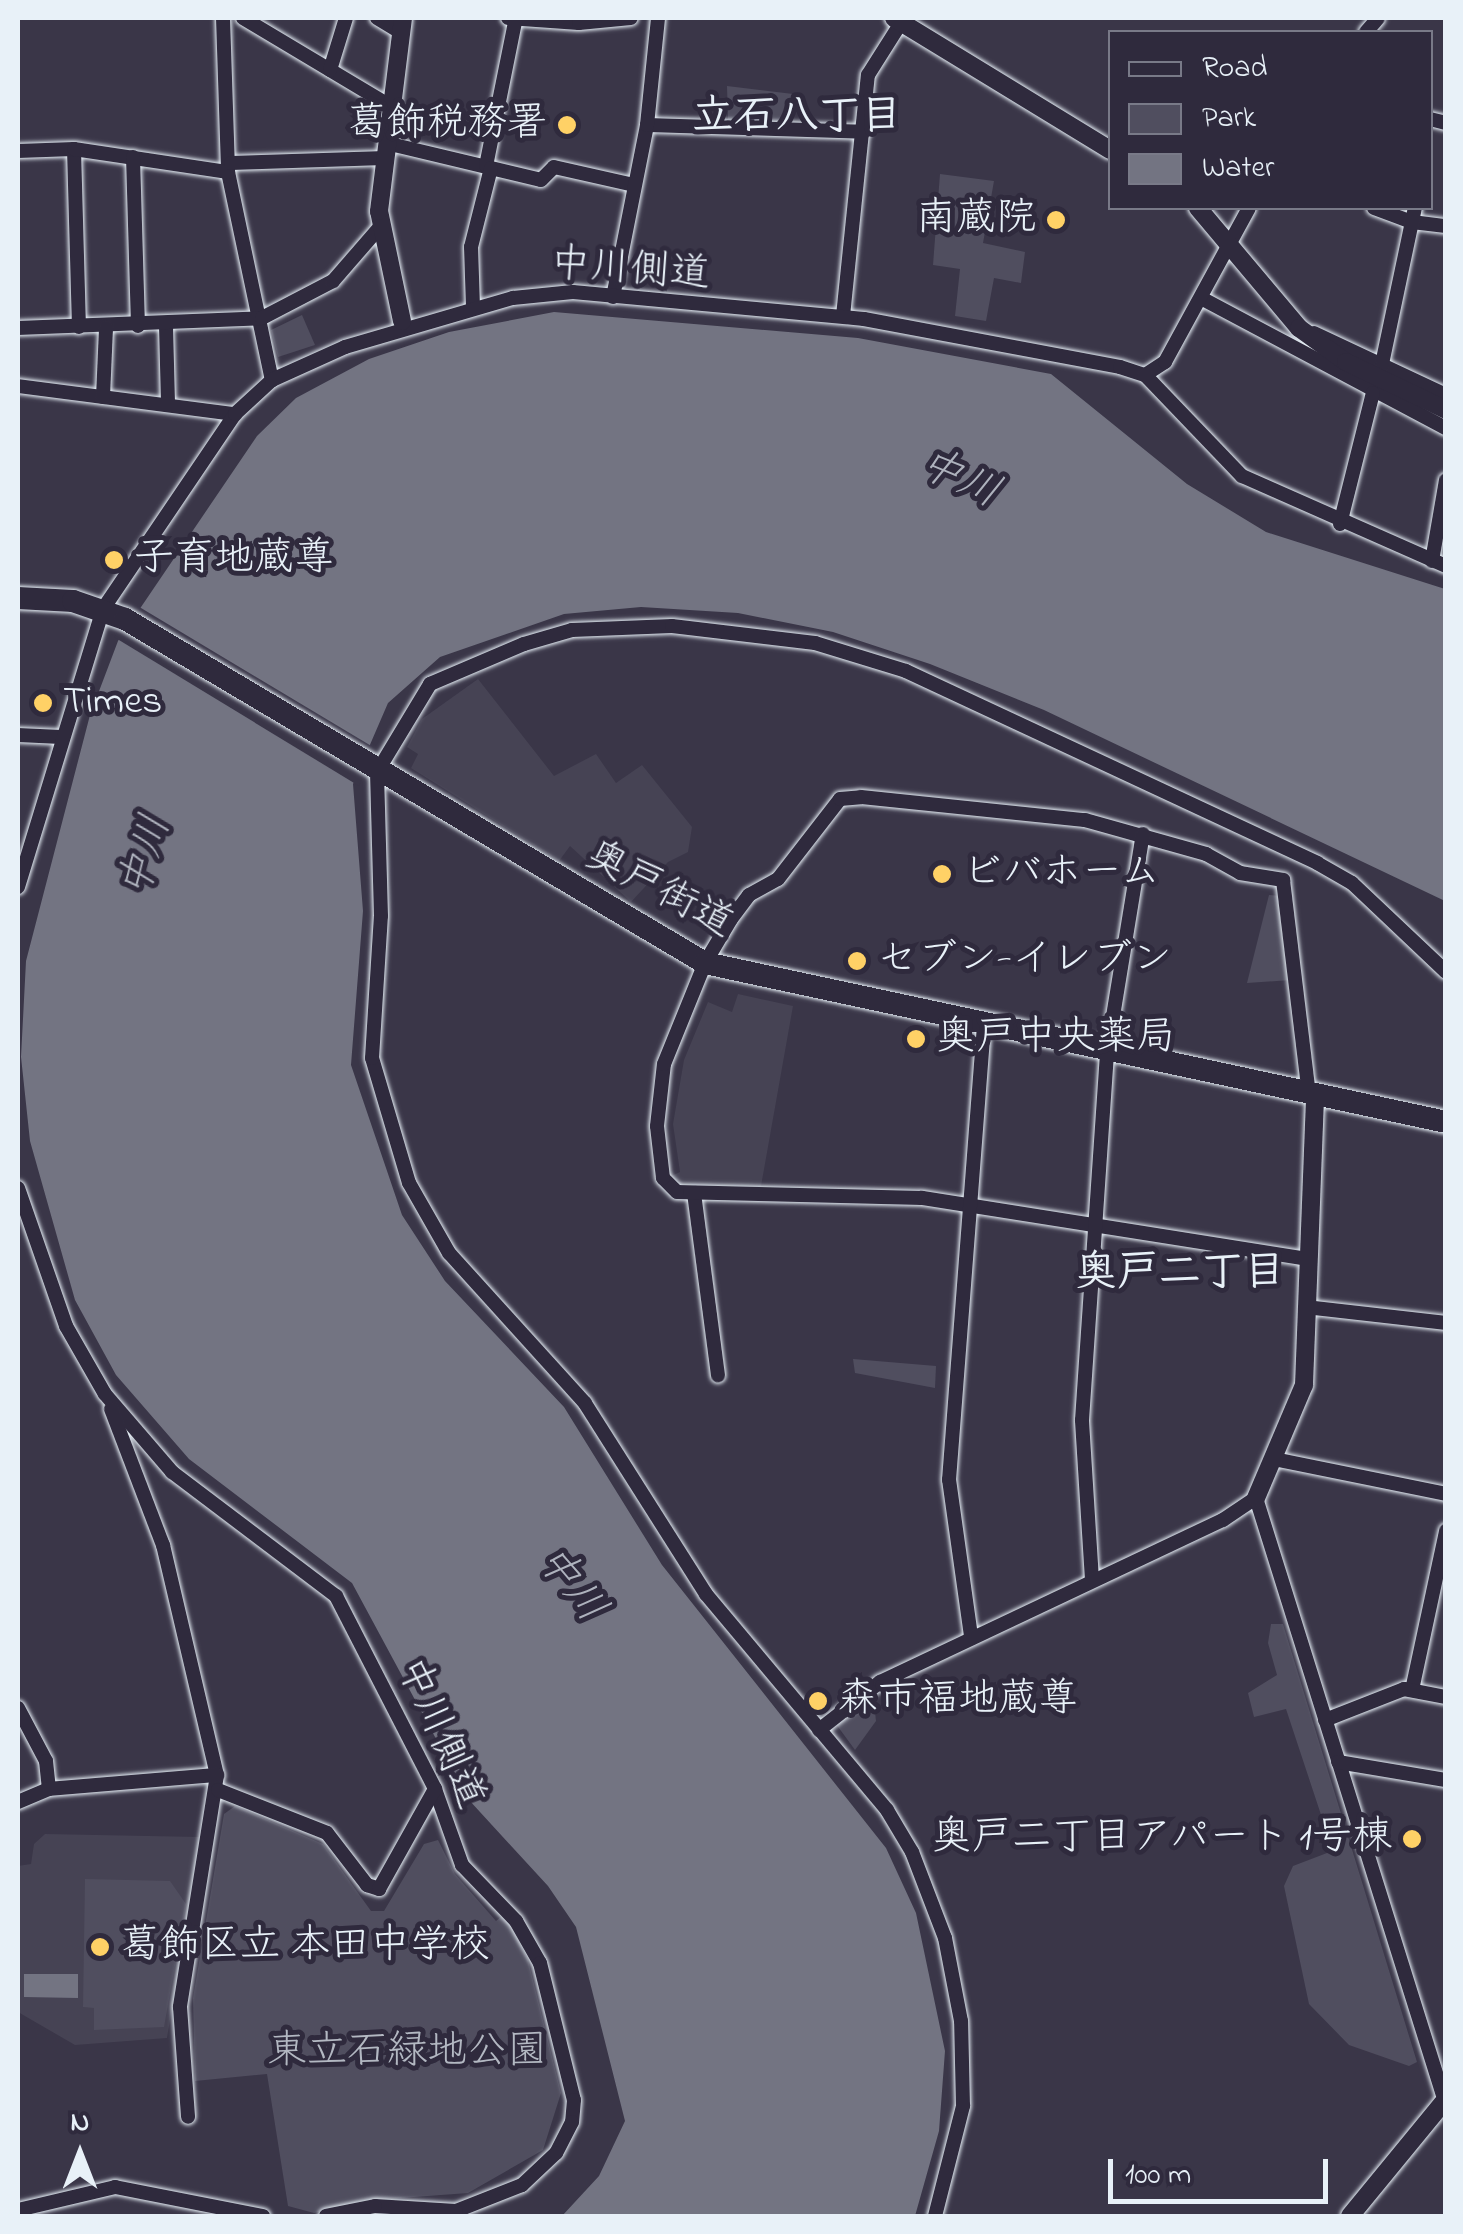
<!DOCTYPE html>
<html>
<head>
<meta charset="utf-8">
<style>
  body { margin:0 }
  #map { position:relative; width:1463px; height:2234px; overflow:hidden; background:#3a3648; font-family:"Indie Flower","Klee One",sans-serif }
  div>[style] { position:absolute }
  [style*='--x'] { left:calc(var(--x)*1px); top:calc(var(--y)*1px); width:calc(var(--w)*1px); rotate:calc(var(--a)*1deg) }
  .built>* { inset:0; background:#464354 }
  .green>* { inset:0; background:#504e5f }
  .water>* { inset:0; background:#737482 }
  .pier>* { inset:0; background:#3a3648 }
  .roads { filter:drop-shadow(0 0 2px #e8f1f8) drop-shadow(0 0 2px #e8f1f8) }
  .minor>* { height:14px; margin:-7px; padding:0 7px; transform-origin:7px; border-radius:7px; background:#2f2a3d }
  .tertiary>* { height:18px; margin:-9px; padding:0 9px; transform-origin:9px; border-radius:9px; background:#2f2a3d }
  .primary>* { height:22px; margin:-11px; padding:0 11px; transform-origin:11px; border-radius:11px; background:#2f2a3d }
  .dots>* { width:28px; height:28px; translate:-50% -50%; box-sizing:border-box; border:5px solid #2f2a3d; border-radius:50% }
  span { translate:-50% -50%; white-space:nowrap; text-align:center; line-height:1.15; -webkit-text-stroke:10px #2f2a3d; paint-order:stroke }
  .poi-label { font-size:40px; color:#e8f1f8 }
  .right { translate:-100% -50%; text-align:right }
  .left { translate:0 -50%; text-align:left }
  .street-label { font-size:40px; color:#e8f1f8 }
  .park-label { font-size:40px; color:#b3b8c2 }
  .neighbourhood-label { font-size:42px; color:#e8f1f8; font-weight:700 }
  .water-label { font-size:42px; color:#aeb2bd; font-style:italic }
  .frame { position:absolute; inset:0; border:20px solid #e8f1f8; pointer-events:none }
  .legend { position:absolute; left:1108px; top:30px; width:325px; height:180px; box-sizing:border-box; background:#2f2a3d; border:2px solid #797a88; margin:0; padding:12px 18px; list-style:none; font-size:30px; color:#e8f1f8 }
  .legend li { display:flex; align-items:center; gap:20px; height:50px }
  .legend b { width:50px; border:2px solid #797a88 }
  .north { position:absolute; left:30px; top:2104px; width:100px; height:100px; -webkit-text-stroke:8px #2f2a3d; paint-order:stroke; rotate:0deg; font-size:28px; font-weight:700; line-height:40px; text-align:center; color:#e8f1f8 }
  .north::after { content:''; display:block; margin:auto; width:35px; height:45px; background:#e8f1f8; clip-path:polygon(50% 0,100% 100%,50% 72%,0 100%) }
  .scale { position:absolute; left:1108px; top:2159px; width:220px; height:45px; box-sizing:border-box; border:5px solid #e8f1f8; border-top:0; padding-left:12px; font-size:30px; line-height:35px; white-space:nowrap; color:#e8f1f8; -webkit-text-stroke:8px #2f2a3d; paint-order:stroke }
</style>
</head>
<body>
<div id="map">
  <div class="built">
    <i style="clip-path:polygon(478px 679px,554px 776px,596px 754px,616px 783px,642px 765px,692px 827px,688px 852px,668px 862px,631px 902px,570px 846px,559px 861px,411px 768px,418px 754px,407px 747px,422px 719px)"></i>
    <i style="clip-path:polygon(738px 994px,793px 1006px,761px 1186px,677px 1185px,669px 1177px,680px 1172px,673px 1124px,684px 1060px,708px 1002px,732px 1012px)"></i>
    <i style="clip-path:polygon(45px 1834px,200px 1837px,167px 2038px,75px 2045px,18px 2012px,18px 1866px,31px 1864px,34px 1844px)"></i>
  </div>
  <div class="green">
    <i style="clip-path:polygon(727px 86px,793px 94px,791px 122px,728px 119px)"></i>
    <i style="clip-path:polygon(940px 174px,994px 181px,983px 243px,1025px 252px,1021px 283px,994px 278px,986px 321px,955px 316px,960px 269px,933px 265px)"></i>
    <i style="clip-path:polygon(302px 315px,315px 345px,278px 357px,271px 330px)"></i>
    <i style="clip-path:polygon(1269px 895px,1280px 896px,1291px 980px,1247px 983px)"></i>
    <i style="clip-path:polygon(853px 1359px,936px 1366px,935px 1388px,855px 1373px)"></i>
    <i style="clip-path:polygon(1271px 1624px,1283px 1624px,1417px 2062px,1409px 2066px,1349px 2045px,1309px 2004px,1284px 1886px,1293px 1866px,1327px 1853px,1331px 1845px,1286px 1709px,1254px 1717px,1248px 1693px,1277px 1675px,1268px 1643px)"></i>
    <i style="clip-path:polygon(873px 1695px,876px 1721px,855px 1750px,836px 1724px)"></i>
    <i style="clip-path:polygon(235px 1806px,323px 1844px,371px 1911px,384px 1911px,424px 1844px,438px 1840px,455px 1874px,496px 1921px,502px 1916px,510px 1925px,528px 1960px,561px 2093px,543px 2150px,468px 2193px,360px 2201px,314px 2213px,288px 2206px,267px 2074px,195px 2081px,193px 1998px,224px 1814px)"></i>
    <i style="clip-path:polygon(85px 1879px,170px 1881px,186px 1904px,164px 2027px,94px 2030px,94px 2008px,83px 2007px)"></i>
  </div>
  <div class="water">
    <i style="clip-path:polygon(554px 312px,858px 338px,1051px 374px,1187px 484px,1266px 532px,1445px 589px,1445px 901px,1044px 710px,930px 664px,833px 632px,738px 613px,641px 607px,564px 614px,440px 657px,388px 703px,353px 784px,363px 911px,351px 1065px,402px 1215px,445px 1281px,564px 1407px,662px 1565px,886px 1848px,916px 1913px,945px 2051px,939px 2131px,915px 2216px,562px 2216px,599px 2176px,625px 2121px,576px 1927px,548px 1886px,469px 1800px,352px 1583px,189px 1459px,116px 1375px,75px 1300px,30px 1141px,21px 1057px,26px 961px,90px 715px,118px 641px,257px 436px,296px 398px,369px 359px,449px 332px)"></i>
    <i style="clip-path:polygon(24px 1974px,78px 1974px,78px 1998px,24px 1997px)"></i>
  </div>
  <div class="pier">
    <i style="clip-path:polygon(136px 605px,373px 747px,359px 786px,114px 637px)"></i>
  </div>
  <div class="roads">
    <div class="minor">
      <i style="--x:223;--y:18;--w:154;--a:88.1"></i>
      <i style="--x:228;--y:172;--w:213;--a:78.1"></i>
      <i style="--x:243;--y:18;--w:174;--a:30.9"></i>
      <i style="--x:377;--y:18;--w:29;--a:31"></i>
      <i style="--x:508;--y:18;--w:71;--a:4"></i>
      <i style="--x:579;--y:23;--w:52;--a:-5.5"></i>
      <i style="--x:1366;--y:32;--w:18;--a:-49"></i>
      <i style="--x:330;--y:70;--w:54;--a:-72.9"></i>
      <i style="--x:1430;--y:119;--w:16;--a:14"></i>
      <i style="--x:647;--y:125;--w:217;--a:1.8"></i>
      <i style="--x:386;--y:143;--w:159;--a:13.4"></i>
      <i style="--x:541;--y:180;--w:18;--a:-45"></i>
      <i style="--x:554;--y:167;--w:82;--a:12.7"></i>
      <i style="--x:74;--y:149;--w:178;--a:88.4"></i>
      <i style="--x:18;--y:151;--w:56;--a:-2"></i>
      <i style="--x:74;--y:149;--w:156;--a:8.5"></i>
      <i style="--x:133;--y:157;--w:169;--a:88.3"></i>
      <i style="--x:231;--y:163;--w:154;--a:-1.9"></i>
      <i style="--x:486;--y:166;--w:147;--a:-78.6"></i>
      <i style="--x:1374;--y:208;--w:40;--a:20.2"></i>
      <i style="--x:1412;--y:222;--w:34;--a:7"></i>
      <i style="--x:613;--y:297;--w:175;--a:-78.8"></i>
      <i style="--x:647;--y:125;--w:108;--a:-84.1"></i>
      <i style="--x:1201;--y:298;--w:277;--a:28"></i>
      <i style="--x:473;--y:307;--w:60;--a:-91.9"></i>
      <i style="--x:471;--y:247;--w:81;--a:-75.8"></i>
      <i style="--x:843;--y:316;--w:242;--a:-84.1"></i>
      <i style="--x:868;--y:75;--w:67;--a:-57.7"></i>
      <i style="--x:166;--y:326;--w:79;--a:88.5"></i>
      <i style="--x:18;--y:328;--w:244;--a:-2.3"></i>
      <i style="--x:262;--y:318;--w:80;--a:-27.5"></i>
      <i style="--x:333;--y:281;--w:72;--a:-49"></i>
      <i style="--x:1314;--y:333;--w:146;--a:25.2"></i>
      <i style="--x:1382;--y:364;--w:159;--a:-78.1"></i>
      <i style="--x:1145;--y:375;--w:24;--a:-33"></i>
      <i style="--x:1165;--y:362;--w:175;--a:-61.4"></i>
      <i style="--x:18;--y:386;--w:219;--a:7.4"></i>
      <i style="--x:103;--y:397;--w:70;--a:-87.5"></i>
      <i style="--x:1340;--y:524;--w:135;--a:-75.9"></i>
      <i style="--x:1432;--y:561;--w:82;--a:-80.2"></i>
      <i style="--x:18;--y:735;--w:43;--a:2.7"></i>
      <i style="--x:18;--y:887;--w:291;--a:-73"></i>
      <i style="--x:103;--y:609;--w:235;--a:-55.9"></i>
      <i style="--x:235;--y:414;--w:50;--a:-42.6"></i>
      <i style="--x:272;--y:380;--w:80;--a:-24.3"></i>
      <i style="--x:345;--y:347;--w:175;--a:-16.3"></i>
      <i style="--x:513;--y:298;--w:60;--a:-5.7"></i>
      <i style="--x:573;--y:292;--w:292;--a:5.3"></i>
      <i style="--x:864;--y:319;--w:260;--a:10.6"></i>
      <i style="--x:1120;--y:367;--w:26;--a:18"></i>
      <i style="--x:1145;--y:375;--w:140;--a:46.2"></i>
      <i style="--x:1242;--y:476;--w:223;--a:23.8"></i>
      <i style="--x:18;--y:1188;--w:146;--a:70.8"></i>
      <i style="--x:66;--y:1326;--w:78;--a:60.2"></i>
      <i style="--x:105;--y:1394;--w:103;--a:49.3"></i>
      <i style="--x:172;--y:1472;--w:206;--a:37.1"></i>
      <i style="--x:336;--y:1596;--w:217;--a:62.8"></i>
      <i style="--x:435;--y:1789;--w:81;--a:70.4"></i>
      <i style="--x:462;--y:1865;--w:78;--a:46"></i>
      <i style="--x:516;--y:1921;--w:48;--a:60.3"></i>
      <i style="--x:540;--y:1963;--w:141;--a:76.1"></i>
      <i style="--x:574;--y:2100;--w:22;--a:95"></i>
      <i style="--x:572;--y:2122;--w:35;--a:117"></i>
      <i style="--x:556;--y:2153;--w:47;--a:136.7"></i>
      <i style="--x:522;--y:2185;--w:71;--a:158.5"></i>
      <i style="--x:456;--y:2211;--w:81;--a:-176.5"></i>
      <i style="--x:375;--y:2206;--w:50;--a:168.5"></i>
      <i style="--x:694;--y:1193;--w:184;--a:82.5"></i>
      <i style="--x:1308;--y:1259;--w:391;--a:-171"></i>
      <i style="--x:922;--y:1198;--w:245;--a:-178.6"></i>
      <i style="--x:677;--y:1192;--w:20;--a:-135"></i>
      <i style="--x:663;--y:1178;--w:52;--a:-96.6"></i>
      <i style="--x:657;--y:1126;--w:62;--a:-83.6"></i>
      <i style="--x:664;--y:1064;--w:109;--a:-67.9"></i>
      <i style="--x:705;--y:963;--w:51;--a:-59.4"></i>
      <i style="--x:731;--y:919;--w:30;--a:-53"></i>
      <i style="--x:749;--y:895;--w:33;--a:-29"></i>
      <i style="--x:778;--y:879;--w:101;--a:-52.2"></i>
      <i style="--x:840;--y:799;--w:21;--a:-5"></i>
      <i style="--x:861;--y:797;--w:225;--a:5.9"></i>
      <i style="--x:1085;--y:820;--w:126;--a:15.7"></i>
      <i style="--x:1206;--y:854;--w:39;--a:29"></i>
      <i style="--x:1240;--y:873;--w:44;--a:9.2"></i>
      <i style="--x:1283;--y:880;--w:217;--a:83.1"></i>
      <i style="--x:1306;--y:1307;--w:141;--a:6.5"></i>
      <i style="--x:111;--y:1409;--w:146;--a:69.1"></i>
      <i style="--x:163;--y:1545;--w:236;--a:76.8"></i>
      <i style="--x:217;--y:1775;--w:235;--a:99.1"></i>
      <i style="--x:180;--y:2007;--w:110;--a:85.8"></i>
      <i style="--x:1274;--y:1459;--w:176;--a:11.5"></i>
      <i style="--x:1092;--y:1580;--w:160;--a:-93.6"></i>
      <i style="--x:1082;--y:1420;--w:368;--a:-86.1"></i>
      <i style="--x:1107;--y:1053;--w:222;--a:-80.7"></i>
      <i style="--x:971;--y:1636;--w:158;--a:-98"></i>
      <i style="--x:949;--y:1480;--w:455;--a:-85.6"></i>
      <i style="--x:1412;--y:1690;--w:163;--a:-77.9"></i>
      <i style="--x:18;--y:1708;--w:60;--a:62.2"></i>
      <i style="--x:46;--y:1761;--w:28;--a:84"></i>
      <i style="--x:1325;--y:1720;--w:85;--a:-21.4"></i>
      <i style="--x:1404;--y:1689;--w:43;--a:10.8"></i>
      <i style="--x:819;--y:1730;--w:78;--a:-38.2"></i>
      <i style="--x:880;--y:1682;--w:379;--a:-25.3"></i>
      <i style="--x:1223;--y:1520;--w:40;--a:-34"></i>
      <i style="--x:1256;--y:1498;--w:636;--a:72.62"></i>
      <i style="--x:1338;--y:1762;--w:109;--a:9.5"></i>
      <i style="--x:218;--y:1790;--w:117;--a:21.5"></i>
      <i style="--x:327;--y:1833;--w:66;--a:52.4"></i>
      <i style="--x:367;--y:1885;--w:13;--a:18"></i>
      <i style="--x:379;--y:1889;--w:115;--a:-60.8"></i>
      <i style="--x:18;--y:1802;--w:34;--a:-23"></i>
      <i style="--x:49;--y:1789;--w:169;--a:-4.8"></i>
      <i style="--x:18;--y:2210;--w:100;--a:-13.3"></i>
      <i style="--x:115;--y:2187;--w:151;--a:11.1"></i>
      <i style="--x:935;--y:2216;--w:114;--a:-75.7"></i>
      <i style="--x:963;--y:2106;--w:85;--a:-91.3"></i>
      <i style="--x:961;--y:2021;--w:85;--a:-100.9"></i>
      <i style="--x:945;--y:1938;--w:92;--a:-111"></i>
      <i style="--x:912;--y:1852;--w:49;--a:-120.8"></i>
      <i style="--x:887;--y:1810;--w:282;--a:-130"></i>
      <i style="--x:706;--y:1594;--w:226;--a:-122.4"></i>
      <i style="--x:585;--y:1403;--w:202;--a:-132.2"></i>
      <i style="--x:449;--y:1253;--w:81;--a:-119.7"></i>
      <i style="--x:409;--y:1183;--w:130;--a:-106.5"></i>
      <i style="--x:372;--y:1058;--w:142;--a:-86.4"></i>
      <i style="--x:381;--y:916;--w:144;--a:-91.6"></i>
      <i style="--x:377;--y:772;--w:103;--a:-58.9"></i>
      <i style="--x:430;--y:684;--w:102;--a:-23.1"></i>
      <i style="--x:524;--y:644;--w:50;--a:-16.3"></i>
      <i style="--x:572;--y:630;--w:100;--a:-2.3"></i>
      <i style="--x:672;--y:626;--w:144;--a:6.8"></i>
      <i style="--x:815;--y:643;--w:95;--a:17.1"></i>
      <i style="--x:906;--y:671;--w:454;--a:25"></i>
      <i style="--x:1317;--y:863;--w:40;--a:29.7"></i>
      <i style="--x:1352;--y:883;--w:129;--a:43.4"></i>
    </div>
    <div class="tertiary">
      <i style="--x:894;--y:18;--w:253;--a:31.4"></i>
      <i style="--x:1198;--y:208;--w:157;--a:49.9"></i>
      <i style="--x:1299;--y:328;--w:58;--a:35.9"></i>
      <i style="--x:1346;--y:362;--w:111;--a:25.6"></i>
      <i style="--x:402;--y:321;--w:112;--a:-101.8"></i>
      <i style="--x:379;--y:211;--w:194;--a:-82.9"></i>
      <i style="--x:1256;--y:1498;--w:123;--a:-67"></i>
      <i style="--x:1304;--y:1385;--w:289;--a:-87.8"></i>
      <i style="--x:1350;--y:2216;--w:151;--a:-50.6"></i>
    </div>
    <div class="primary">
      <i style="--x:18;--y:598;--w:55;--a:3.1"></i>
      <i style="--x:73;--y:601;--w:55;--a:19.1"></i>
      <i style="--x:125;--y:619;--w:674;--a:30.67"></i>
      <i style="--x:705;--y:963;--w:758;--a:12.11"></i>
    </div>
  </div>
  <div class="dots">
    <i style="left:567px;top:125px;background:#ffd166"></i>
    <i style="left:1056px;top:220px;background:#ffd166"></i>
    <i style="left:114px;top:560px;background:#ffd166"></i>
    <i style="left:43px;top:703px;background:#ffd166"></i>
    <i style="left:942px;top:874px;background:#ffd166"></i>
    <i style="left:857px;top:961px;background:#ffd166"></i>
    <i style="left:916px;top:1039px;background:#ffd166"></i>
    <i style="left:818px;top:1701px;background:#ffd166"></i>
    <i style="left:1412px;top:1839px;background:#ffd166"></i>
    <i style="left:100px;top:1947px;background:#ffd166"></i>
  </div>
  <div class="poi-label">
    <span class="right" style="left:547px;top:125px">葛飾税務署</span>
    <span class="right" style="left:1036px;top:220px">南蔵院</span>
    <span class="left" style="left:134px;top:560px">子育地蔵尊</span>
    <span class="left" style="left:63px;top:703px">Times</span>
    <span class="left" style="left:962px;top:874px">ビバホーム</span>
    <span class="left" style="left:877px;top:961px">セブン-イレブン</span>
    <span class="left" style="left:936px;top:1039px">奥戸中央薬局</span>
    <span class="left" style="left:838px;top:1701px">森市福地蔵尊</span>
    <span class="right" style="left:1392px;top:1839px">奥戸二丁目アパート 1号棟</span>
    <span class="left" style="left:120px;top:1947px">葛飾区立 本田中学校</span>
  </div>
  <div class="street-label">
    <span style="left:630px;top:271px;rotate:4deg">中川側道</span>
    <span style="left:659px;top:891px;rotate:28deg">奥戸街道</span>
    <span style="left:439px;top:1734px;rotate:66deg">中川側道</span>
  </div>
  <div class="park-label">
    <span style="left:407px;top:2053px">東立石緑地公園</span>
  </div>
  <div class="neighbourhood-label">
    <span style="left:797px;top:118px">立石八丁目</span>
    <span style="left:1180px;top:1274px">奥戸二丁目</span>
  </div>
  <div class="water-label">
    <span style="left:959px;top:480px;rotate:25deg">中川</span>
    <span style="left:147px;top:857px;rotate:-73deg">中川</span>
    <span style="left:570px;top:1585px;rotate:52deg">中川</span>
  </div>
  <div class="frame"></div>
  <ul class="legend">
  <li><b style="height:12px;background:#2f2a3d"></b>Road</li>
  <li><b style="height:28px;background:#504e5f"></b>Park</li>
  <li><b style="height:28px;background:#737482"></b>Water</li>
  </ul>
  <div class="north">N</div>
  <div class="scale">100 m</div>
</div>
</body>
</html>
